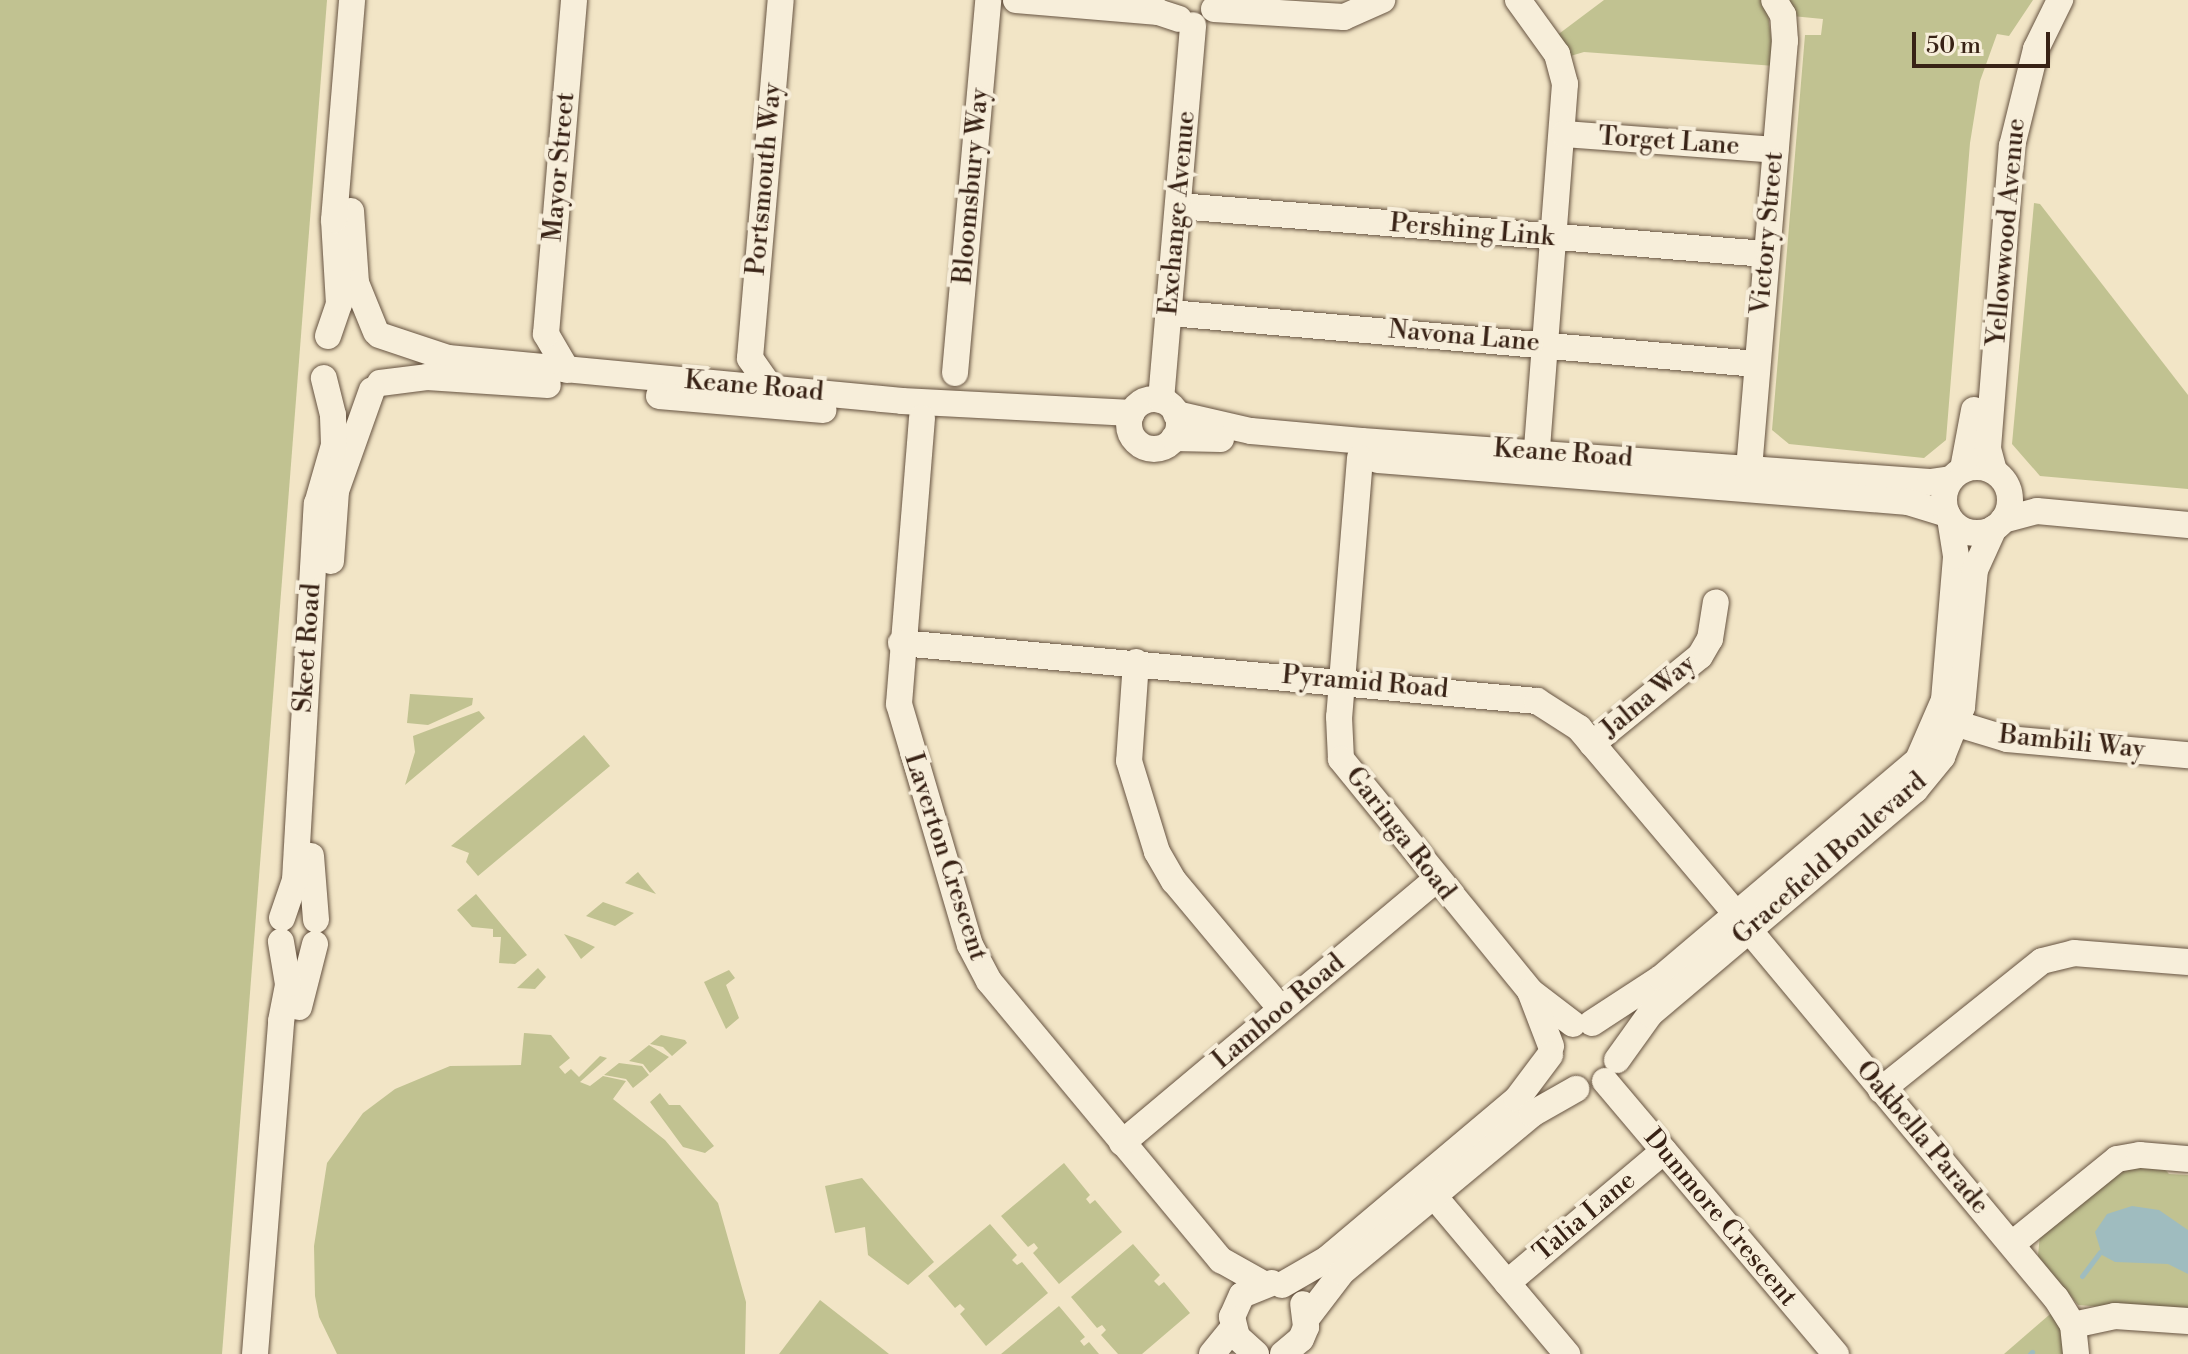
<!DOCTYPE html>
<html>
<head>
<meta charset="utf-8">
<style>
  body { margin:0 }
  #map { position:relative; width:2188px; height:1354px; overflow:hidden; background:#f2e5c6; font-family:"Libre Bodoni",serif }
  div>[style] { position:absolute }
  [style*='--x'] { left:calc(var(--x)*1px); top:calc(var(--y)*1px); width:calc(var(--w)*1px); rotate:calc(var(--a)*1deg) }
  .green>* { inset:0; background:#c1c291 }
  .water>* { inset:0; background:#9fbcbf }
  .stream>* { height:5px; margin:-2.5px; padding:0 2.5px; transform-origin:2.5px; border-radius:2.5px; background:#9fbcbf }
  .roads { filter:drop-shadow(0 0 2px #665341) drop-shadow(0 0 2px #665341) }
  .minor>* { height:26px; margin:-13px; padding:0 13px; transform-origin:13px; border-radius:13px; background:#f7eeda }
  .minor>.ring { margin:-13px; padding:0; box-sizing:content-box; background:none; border:26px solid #f7eeda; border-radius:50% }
  span { translate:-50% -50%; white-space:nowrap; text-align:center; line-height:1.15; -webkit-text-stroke:8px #f7eeda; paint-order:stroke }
  .street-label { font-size:26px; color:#382215 }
  .scale { position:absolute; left:1912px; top:32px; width:138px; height:36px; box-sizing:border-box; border:4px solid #382215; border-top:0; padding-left:10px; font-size:24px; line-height:28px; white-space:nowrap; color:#382215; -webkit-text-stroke:6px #f7eeda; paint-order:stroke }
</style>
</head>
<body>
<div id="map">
  <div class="green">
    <i style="clip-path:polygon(0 0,327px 0,222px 1354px,0 1354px)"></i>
    <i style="clip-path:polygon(1604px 0,1766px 0,1775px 66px,1584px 52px,1567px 57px,1556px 36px)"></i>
    <i style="clip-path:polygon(1788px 0,2033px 0,2009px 36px,1997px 34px,1980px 81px,1970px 143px,1946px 440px,1924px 458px,1789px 444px,1772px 430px,1805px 35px,1821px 35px,1823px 19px,1792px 16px)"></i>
    <i style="clip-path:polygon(2034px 203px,2040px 204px,2188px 395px,2188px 489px,2040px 476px,2012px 444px)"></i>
    <i style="clip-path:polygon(410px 694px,473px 698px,472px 705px,428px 725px,407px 723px)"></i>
    <i style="clip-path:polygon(479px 711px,485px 718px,405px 785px,415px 752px,413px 736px)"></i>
    <i style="clip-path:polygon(584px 735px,610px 766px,478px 876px,466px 862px,469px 853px,451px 846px)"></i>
    <i style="clip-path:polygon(638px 872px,656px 894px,625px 883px)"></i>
    <i style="clip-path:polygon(476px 894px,527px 955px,515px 964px,499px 963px,501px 937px,493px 937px,493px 929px,472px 927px,457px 910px)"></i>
    <i style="clip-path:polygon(603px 902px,620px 908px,634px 913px,615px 926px,586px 916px)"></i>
    <i style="clip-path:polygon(564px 934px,580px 940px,595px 947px,581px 959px)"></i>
    <i style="clip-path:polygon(538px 968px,546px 977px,535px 989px,517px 988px)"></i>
    <i style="clip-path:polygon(729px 970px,735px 978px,726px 985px,739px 1018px,726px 1029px,704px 982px)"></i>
    <i style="clip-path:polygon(524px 1033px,551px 1035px,570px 1058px,559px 1067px,565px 1074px,571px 1069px,579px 1077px,600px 1056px,607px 1058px,580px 1082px,590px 1086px,603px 1076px,626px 1081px,613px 1099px,665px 1140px,718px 1203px,746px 1302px,745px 1354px,337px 1354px,319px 1317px,315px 1296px,314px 1246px,327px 1163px,363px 1113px,395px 1089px,450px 1066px,521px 1065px)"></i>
    <i style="clip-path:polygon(661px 1035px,685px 1040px,687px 1043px,672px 1056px,663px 1047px,650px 1044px)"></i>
    <i style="clip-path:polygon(649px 1045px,669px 1057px,650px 1073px,643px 1064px,629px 1061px)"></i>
    <i style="clip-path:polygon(619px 1063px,642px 1066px,649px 1075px,633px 1088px,626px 1079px,604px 1075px)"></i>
    <i style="clip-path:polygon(660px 1093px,669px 1105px,680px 1105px,714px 1146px,705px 1153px,683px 1147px,650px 1102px)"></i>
    <i style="clip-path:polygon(1064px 1163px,1090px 1195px,1086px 1199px,1090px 1204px,1095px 1200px,1122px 1232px,1059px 1284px,1033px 1253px,1038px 1248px,1034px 1243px,1028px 1247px,1001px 1216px)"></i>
    <i style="clip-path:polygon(2133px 1166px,2162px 1166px,2169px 1174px,2188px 1175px,2188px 1308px,2181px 1313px,2078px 1305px,2038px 1256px,2040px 1234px,2097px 1182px)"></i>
    <i style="clip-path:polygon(862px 1178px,934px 1262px,908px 1285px,868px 1255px,865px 1227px,835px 1233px,825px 1186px)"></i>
    <i style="clip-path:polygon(990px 1224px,1017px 1255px,1012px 1260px,1017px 1265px,1022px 1262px,1048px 1293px,986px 1346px,960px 1314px,965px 1309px,960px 1304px,955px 1308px,928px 1276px)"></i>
    <i style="clip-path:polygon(1133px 1244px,1160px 1275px,1154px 1281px,1159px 1286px,1164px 1282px,1190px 1313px,1142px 1354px,1118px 1354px,1101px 1335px,1106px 1330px,1102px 1325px,1097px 1328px,1071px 1297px)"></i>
    <i style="clip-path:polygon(820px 1300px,879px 1346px,889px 1354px,779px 1354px)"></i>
    <i style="clip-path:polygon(1059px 1306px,1085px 1337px,1080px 1341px,1084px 1346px,1089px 1342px,1099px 1354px,1001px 1354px)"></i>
    <i style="clip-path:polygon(2056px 1309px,2067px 1354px,2004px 1354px)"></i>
  </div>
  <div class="water">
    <i style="clip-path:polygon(2132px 1206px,2159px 1210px,2188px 1230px,2188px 1274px,2168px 1264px,2115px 1262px,2102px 1255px,2095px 1232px,2107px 1214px)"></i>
  </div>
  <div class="stream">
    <i style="--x:2082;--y:1276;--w:30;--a:-53"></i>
    <i style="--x:2030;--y:1354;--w:3;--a:-45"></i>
  </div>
  <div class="roads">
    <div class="minor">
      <i style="--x:1016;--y:0;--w:143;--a:4.8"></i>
      <i style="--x:1158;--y:12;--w:22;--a:18"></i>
      <i style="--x:1518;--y:0;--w:67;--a:54.2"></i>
      <i style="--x:1557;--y:54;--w:31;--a:75"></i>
      <i style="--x:1565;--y:84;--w:369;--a:94.4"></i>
      <i style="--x:1214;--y:9;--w:130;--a:3.5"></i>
      <i style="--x:1344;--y:17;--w:42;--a:-24.1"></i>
      <i style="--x:1564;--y:134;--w:212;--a:4.3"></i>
      <i style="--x:1179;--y:206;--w:588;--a:4.68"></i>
      <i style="--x:351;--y:211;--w:72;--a:86"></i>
      <i style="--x:356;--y:283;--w:53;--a:67.8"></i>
      <i style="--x:1170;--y:313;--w:589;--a:4.97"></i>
      <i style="--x:379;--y:335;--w:73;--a:18.4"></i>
      <i style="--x:448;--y:358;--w:456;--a:5.4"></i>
      <i style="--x:902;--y:401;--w:230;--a:3"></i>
      <i style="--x:328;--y:336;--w:34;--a:-71"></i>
      <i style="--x:339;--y:304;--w:84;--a:-93.4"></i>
      <i style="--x:334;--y:220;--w:221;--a:-85.3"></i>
      <i style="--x:567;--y:370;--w:42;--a:-120.3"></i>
      <i style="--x:546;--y:334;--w:335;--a:-85.2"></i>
      <i style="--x:955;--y:373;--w:374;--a:-84.9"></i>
      <i style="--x:380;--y:383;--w:47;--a:-7.3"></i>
      <i style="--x:427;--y:377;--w:121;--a:3.8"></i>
      <i style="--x:770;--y:387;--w:35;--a:-125"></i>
      <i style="--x:750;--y:358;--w:359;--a:-85.1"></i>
      <i style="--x:659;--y:396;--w:165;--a:4.9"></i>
      <i class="ring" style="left:1129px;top:399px;width:24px;height:24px"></i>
      <i style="--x:1161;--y:400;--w:376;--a:-85.1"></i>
      <i style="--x:1176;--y:414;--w:77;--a:12.8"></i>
      <i style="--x:1251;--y:431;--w:111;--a:5.1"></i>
      <i style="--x:1362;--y:441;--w:569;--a:4.13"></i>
      <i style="--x:1930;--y:482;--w:21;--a:-8"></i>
      <i style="--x:922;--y:418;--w:287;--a:94.6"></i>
      <i style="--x:899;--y:704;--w:251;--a:73.6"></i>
      <i style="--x:970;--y:945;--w:41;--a:62.2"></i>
      <i style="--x:989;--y:981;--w:363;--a:50.3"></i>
      <i style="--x:1221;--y:1260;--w:47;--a:29.3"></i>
      <i style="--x:1174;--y:438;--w:47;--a:1.2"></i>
      <i style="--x:1360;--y:458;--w:260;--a:94.6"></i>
      <i style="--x:1339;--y:717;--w:42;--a:87.3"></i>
      <i style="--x:1341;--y:759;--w:299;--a:50.8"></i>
      <i style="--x:1530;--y:991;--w:54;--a:37.5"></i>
      <i style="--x:1378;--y:460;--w:532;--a:4.53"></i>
      <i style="--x:1908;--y:502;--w:41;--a:17.1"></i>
      <i class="ring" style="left:1944px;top:467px;width:40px;height:40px"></i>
      <i style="--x:1749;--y:469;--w:430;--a:-85.2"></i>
      <i style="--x:1785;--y:41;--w:26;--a:-94"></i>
      <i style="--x:1783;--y:15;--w:17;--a:-121"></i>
      <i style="--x:1963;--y:469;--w:60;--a:-79.4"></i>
      <i style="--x:1994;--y:471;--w:24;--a:-105"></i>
      <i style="--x:1988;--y:448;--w:303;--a:-85.5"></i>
      <i style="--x:2012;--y:146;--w:100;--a:-76.1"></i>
      <i style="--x:2036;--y:49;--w:55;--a:-63.9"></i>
      <i style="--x:2003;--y:520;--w:35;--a:-15"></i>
      <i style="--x:2037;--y:511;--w:152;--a:5.3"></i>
      <i style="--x:331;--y:561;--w:70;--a:-85.9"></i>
      <i style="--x:336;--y:491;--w:107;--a:-70.4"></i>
      <i style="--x:901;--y:643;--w:639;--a:5.21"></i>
      <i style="--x:1537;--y:701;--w:50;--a:32.7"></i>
      <i style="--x:1579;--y:728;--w:243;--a:49.8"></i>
      <i style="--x:1136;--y:662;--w:99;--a:94"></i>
      <i style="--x:1129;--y:761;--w:95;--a:72.9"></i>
      <i style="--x:1157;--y:852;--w:34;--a:60"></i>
      <i style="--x:1174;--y:881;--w:167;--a:50.1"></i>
      <i style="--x:1958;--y:724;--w:51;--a:17"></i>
      <i style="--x:2007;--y:739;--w:182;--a:5.1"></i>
      <i style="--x:1592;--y:744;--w:139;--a:-39.2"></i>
      <i style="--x:1700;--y:656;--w:20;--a:-60"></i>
      <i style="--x:1710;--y:639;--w:37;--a:-81"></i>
      <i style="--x:311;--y:856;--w:64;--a:85.5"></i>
      <i style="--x:282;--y:918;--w:40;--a:-71.1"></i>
      <i style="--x:295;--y:880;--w:377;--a:-86.7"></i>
      <i style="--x:317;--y:504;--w:61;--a:-73.9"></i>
      <i style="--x:334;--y:445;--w:30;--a:-92"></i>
      <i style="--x:333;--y:415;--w:38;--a:-104"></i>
      <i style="--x:1749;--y:930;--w:479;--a:50.2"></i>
      <i style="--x:2056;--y:1298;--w:32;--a:58"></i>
      <i style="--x:2073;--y:1325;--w:29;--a:84"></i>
      <i style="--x:1530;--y:991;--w:59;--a:69.1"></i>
      <i style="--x:299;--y:1007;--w:65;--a:-75.7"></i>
      <i style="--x:1592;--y:1023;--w:82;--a:-33.1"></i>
      <i style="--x:1661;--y:978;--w:337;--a:-40.3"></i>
      <i style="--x:1918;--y:760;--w:65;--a:-66.6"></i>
      <i style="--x:1944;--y:700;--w:144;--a:-85.2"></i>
      <i style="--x:1956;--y:556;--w:36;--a:-99"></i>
      <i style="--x:1617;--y:1060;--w:57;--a:-54.3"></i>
      <i style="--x:1650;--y:1014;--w:347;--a:-40.2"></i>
      <i style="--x:1915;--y:790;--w:43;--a:-50.7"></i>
      <i style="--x:1942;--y:757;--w:54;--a:-68.2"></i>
      <i style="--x:1962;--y:707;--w:138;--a:-84.6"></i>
      <i style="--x:1975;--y:570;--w:46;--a:-65.7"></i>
      <i style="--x:1605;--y:1081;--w:358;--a:49.8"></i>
      <i style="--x:1881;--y:1090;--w:206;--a:-38.7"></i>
      <i style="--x:2042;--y:961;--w:33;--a:-14"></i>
      <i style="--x:2074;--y:953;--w:114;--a:4.5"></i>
      <i style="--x:1122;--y:1143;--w:409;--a:-40"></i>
      <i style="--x:1434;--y:1196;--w:207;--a:49.9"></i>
      <i style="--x:2012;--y:1244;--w:135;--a:-39"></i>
      <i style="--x:2117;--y:1159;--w:23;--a:-10"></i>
      <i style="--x:2140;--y:1155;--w:48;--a:4.8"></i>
      <i style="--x:1507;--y:1283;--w:205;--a:-40.1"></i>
      <i style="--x:1282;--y:1285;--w:52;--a:-30"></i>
      <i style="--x:1327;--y:1259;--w:248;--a:-40.1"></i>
      <i style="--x:1517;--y:1099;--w:55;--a:-53.1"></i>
      <i style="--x:1306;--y:1319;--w:59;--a:-52.5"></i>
      <i style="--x:1342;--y:1272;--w:247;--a:-39.7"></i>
      <i style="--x:1532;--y:1114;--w:51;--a:-29.6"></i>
      <i style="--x:2073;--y:1325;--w:43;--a:-12.1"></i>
      <i style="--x:2115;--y:1316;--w:73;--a:3.9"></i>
      <i style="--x:255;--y:1354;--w:334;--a:-85.5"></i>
      <i style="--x:281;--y:1021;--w:38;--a:-79"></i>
      <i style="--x:288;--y:984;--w:43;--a:-99.5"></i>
      <i style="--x:1212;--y:1354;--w:33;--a:-51"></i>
      <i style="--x:1256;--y:1354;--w:25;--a:-138"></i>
      <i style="--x:1237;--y:1337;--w:21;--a:-104"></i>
      <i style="--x:1232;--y:1317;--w:24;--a:-66"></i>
      <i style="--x:1242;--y:1295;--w:32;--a:-22"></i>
      <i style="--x:1283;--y:1354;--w:23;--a:-40"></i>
      <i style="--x:1301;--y:1339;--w:13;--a:-67"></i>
      <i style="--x:1306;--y:1327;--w:23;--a:-97"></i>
    </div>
  </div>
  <div class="street-label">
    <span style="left:1669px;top:142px;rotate:4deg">Torget Lane</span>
    <span style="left:560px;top:167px;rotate:-85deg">Mayor Street</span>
    <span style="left:765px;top:179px;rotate:-85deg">Portsmouth Way</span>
    <span style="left:972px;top:186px;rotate:-85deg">Bloomsbury Way</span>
    <span style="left:1178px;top:213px;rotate:-85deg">Exchange Avenue</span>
    <span style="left:1472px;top:231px;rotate:5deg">Pershing Link</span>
    <span style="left:2007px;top:232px;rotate:-85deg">Yellowwood Avenue</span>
    <span style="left:1768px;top:233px;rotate:-85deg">Victory Street</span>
    <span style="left:1464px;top:337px;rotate:5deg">Navona Lane</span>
    <span style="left:754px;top:387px;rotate:5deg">Keane Road</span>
    <span style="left:1563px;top:454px;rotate:4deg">Keane Road</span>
    <span style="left:308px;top:648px;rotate:-86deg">Skeet Road</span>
    <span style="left:1365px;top:683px;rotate:5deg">Pyramid Road</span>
    <span style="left:1649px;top:697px;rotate:-40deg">Jalna Way</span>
    <span style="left:2072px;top:743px;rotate:6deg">Bambili Way</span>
    <span style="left:1400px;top:834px;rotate:52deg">Garinga Road</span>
    <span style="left:945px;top:857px;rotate:72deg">Laverton Crescent</span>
    <span style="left:1830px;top:859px;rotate:-41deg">Gracefield Boulevard</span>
    <span style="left:1279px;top:1012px;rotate:-40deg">Lamboo Road</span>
    <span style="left:1922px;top:1138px;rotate:50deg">Oakbella Parade</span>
    <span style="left:1585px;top:1217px;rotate:-40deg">Talia Lane</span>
    <span style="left:1720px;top:1218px;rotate:50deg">Dunmore Crescent</span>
  </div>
  <div class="scale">50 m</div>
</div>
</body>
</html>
